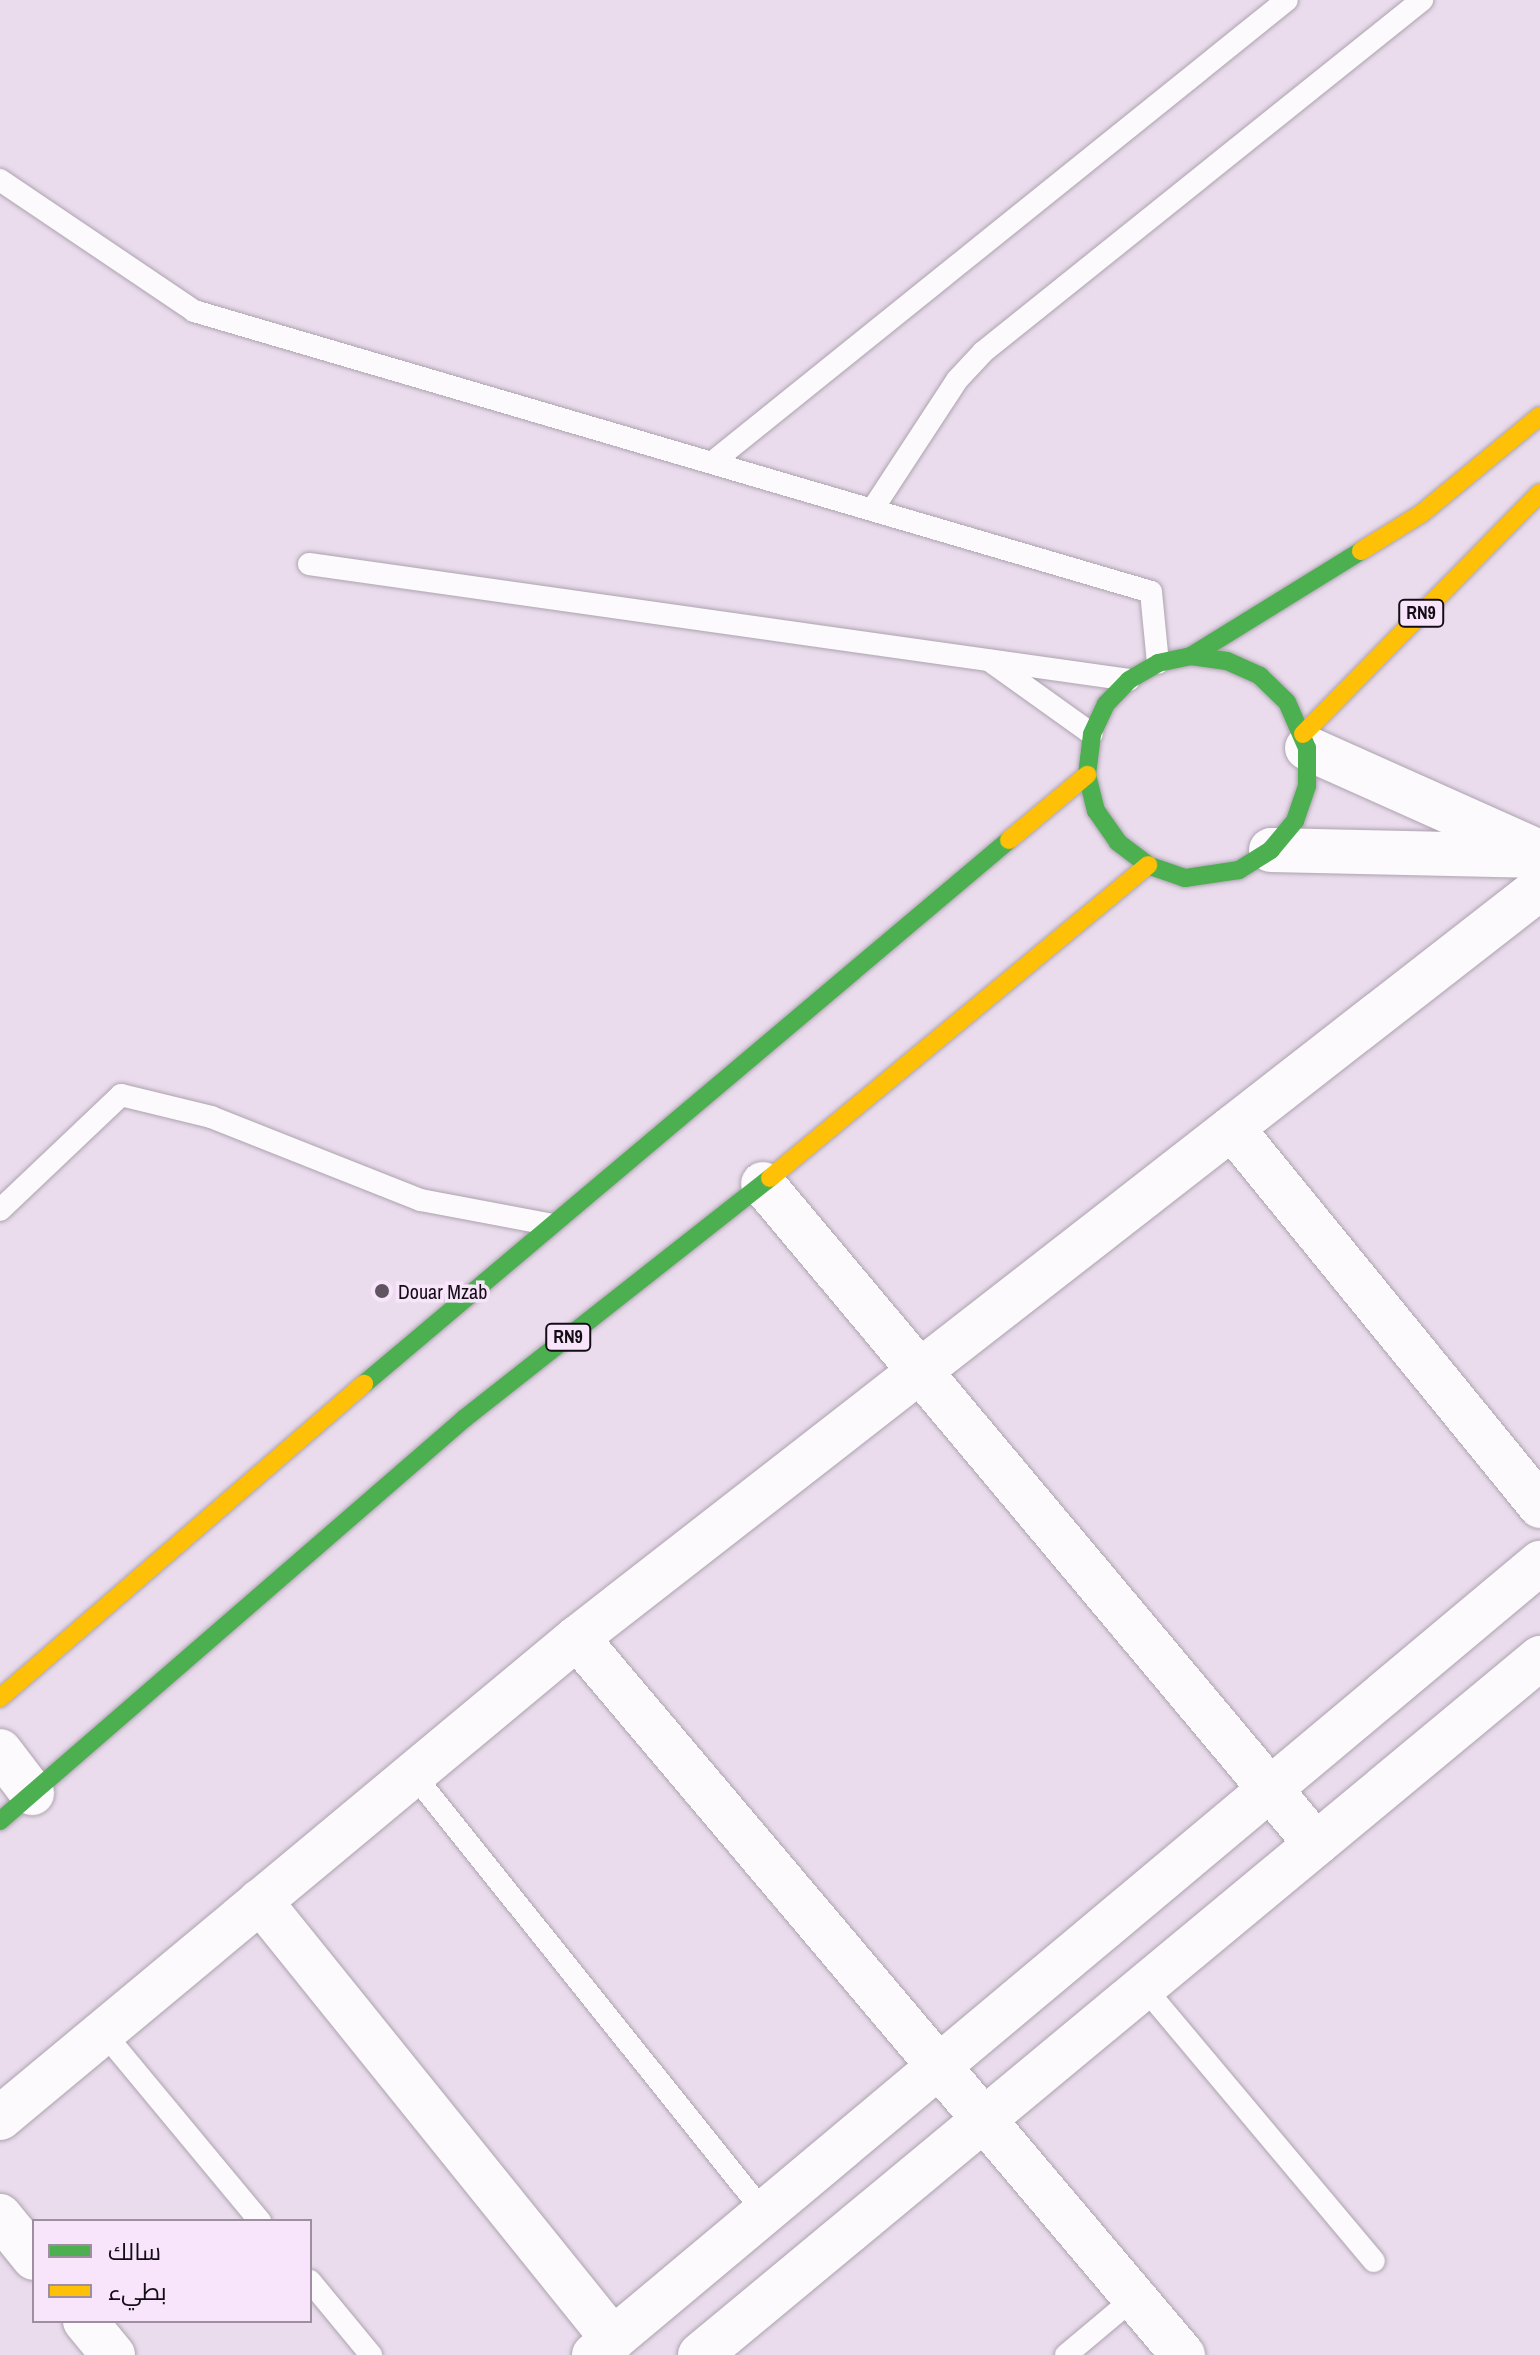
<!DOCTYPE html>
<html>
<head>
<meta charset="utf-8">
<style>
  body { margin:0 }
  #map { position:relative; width:1540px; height:2355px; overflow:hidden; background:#eadced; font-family:"Archivo Narrow",Cairo,sans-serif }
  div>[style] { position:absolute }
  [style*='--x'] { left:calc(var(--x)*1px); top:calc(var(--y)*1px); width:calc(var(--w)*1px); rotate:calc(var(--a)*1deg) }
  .roads { filter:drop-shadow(0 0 2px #ada3af) drop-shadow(0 0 2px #ada3af) }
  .lane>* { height:22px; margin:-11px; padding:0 11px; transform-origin:11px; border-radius:11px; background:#fcfafc }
  .street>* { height:44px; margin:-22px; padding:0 22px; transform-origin:22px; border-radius:22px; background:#fcfafc }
  .fast>* { height:18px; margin:-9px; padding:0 9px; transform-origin:9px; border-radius:9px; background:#4caf50 }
  .slow>* { height:18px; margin:-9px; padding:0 9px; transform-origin:9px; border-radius:9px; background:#ffc107 }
  .dots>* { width:22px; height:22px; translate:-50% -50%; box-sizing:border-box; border:4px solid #f8e5fc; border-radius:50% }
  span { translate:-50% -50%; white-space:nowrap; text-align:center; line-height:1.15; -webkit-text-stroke:7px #f8e5fc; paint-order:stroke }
  .shield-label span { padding:2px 6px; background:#f8e5fc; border:2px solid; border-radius:6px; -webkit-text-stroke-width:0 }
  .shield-label { font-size:18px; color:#150d16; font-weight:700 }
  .poi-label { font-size:20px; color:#150d16 }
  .left { translate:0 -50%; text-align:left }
  .legend { position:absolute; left:32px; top:2219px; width:280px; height:104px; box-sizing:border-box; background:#f8e5fc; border:2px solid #9d8fa0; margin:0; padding:10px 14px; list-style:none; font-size:24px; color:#150d16 }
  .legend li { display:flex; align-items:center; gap:16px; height:40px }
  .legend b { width:40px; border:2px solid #9d8fa0 }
</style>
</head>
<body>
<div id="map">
  <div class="roads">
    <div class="lane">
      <i style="--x:0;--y:180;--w:234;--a:34"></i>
      <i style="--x:194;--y:311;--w:997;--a:16.36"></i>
      <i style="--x:1151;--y:592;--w:71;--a:84.4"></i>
      <i style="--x:714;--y:461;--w:735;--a:-38.82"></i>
      <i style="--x:874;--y:507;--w:152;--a:-56.8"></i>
      <i style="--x:957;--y:380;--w:38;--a:-47"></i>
      <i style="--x:983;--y:352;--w:563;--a:-38.72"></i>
      <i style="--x:309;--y:564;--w:828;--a:8.05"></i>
      <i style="--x:990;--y:661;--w:125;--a:35.6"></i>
      <i style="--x:0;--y:1210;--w:167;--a:-43.5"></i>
      <i style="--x:121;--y:1095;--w:93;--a:13.7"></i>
      <i style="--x:211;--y:1117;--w:226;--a:21.6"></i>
      <i style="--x:421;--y:1200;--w:129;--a:10.7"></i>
      <i style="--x:413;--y:1774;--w:561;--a:51.29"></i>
      <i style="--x:1143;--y:1986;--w:359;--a:50"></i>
      <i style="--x:103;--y:2032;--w:246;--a:50.3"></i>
      <i style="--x:310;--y:2281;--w:96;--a:50.5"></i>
      <i style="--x:1066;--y:2355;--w:90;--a:-40"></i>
    </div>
    <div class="street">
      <i style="--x:1307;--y:748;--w:245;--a:24.1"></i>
      <i style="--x:1271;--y:850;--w:269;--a:1.3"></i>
      <i style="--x:1232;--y:1128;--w:488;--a:50.8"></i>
      <i style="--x:763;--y:1184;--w:861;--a:50.04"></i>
      <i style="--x:577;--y:1638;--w:939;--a:49.8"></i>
      <i style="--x:0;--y:1751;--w:53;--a:52.7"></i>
      <i style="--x:260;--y:1901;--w:563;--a:51.13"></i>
      <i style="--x:0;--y:2118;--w:751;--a:-39.76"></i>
      <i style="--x:577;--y:1638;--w:1221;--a:-37.91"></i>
      <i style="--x:0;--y:2216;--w:54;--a:51"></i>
      <i style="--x:85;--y:2321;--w:44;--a:50.5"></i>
      <i style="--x:594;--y:2355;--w:1234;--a:-39.94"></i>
      <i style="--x:700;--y:2355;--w:1092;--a:-39.68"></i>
    </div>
    <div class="fast">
      <i style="--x:1191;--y:656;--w:36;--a:8"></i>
      <i style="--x:1227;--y:661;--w:36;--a:24"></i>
      <i style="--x:1260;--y:676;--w:37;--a:44"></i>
      <i style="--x:1287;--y:702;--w:50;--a:66.5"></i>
      <i style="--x:1307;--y:748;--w:38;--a:90"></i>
      <i style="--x:1307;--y:786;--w:37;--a:109"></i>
      <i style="--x:1295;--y:821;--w:38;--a:130"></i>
      <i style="--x:1271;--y:850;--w:38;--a:148"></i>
      <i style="--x:1239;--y:870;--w:55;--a:171.6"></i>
      <i style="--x:1185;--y:878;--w:39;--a:-161"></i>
      <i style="--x:1148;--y:865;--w:38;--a:-143"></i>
      <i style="--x:1118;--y:842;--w:38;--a:-125"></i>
      <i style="--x:1096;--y:811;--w:37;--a:-104"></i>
      <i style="--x:1087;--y:775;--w:41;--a:-83"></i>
      <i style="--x:1092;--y:734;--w:33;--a:-65"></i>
      <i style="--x:1106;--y:704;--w:33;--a:-46"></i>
      <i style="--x:1129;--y:680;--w:34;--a:-30"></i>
      <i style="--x:1158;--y:663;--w:34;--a:-12"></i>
      <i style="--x:1191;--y:656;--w:200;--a:-31.7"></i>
      <i style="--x:364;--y:1384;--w:844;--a:-40.14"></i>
      <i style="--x:0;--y:1821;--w:615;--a:-40.91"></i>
      <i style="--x:465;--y:1418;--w:388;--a:-38.2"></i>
    </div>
    <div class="slow">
      <i style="--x:1361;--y:551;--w:70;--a:-31.7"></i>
      <i style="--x:1421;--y:514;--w:154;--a:-39.5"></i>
      <i style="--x:1303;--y:734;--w:338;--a:-45.5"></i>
      <i style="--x:1009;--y:840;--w:102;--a:-39.8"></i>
      <i style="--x:770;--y:1178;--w:491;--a:-39.6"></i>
      <i style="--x:0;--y:1698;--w:481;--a:-40.8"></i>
    </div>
  </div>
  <div class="dots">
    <i style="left:382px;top:1291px;background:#605561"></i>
  </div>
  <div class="shield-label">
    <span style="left:1421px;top:613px">RN9</span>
    <span style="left:568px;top:1337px">RN9</span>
  </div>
  <div class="poi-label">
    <span class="left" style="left:398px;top:1291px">Douar Mzab</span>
  </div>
  <ul class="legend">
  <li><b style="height:10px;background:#4caf50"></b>سالك</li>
  <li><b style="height:10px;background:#ffc107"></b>بطيء</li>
  </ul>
</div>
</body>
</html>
